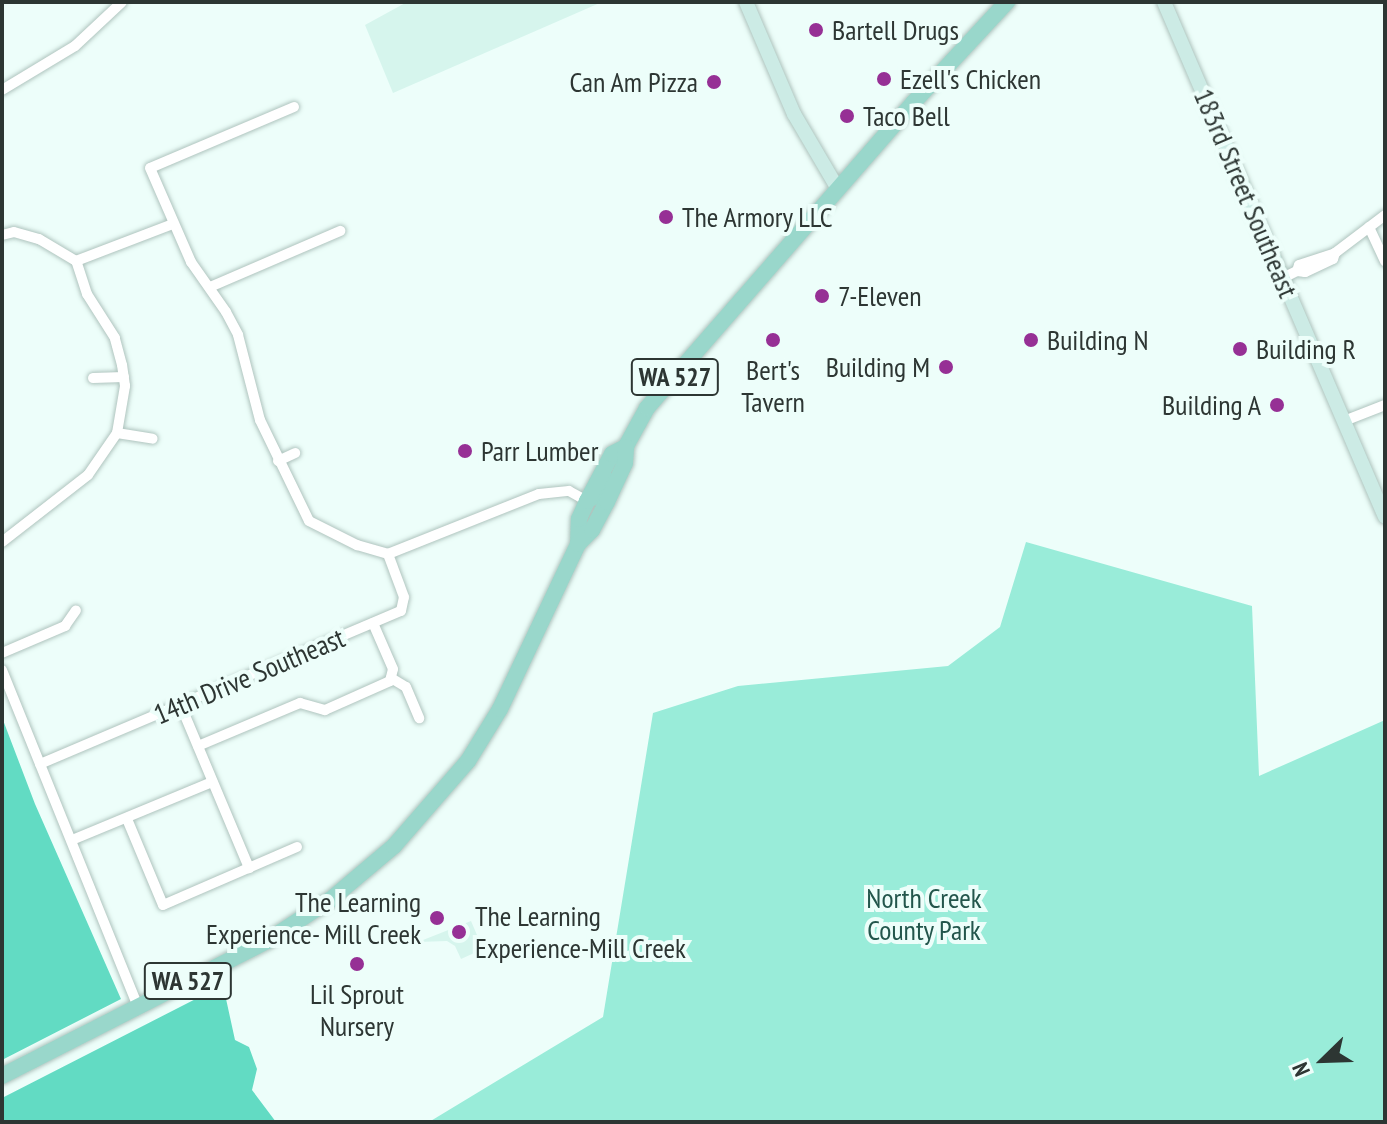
<!DOCTYPE html>
<html>
<head>
<meta charset="utf-8">
<style>
  body { margin:0 }
  #map { position:relative; width:1387px; height:1124px; overflow:hidden; background:#edfefa; font-family:"PT Sans Narrow",sans-serif }
  div>[style] { position:absolute }
  [style*='--x'] { left:calc(var(--x)*1px); top:calc(var(--y)*1px); width:calc(var(--w)*1px); rotate:calc(var(--a)*1deg) }
  .built>* { inset:0; background:#d6f5ed }
  .green>* { inset:0; background:#99ecd9 }
  .forest>* { inset:0; background:#62dbc3 }
  .roads { filter:drop-shadow(0 0 2px #afc4be) drop-shadow(0 0 2px #afc4be) }
  .street>* { height:10px; margin:-5px; padding:0 5px; transform-origin:5px; border-radius:5px; background:#fff }
  .secondary>* { height:14px; margin:-7px; padding:0 7px; transform-origin:7px; border-radius:7px; background:#ccebe5 }
  .primary>* { height:16px; margin:-8px; padding:0 8px; transform-origin:8px; border-radius:8px; background:#99d7cb }
  .dots>* { width:22px; height:22px; translate:-50% -50%; box-sizing:border-box; border:4px solid #edfefa; border-radius:50% }
  span { translate:-50% -50%; white-space:nowrap; text-align:center; line-height:1.15; -webkit-text-stroke:8px #edfefa; paint-order:stroke }
  .shield-label span { padding:2px 6px; background:#edfefa; border:2px solid; border-radius:6px; -webkit-text-stroke-width:0 }
  .shield-label { font-size:26px; color:#2d3633; font-weight:700 }
  .poi-label { font-size:28px; color:#2d3633 }
  .left { translate:0 -50%; text-align:left }
  .right { translate:-100% -50%; text-align:right }
  .street-label { font-size:28px; color:#2d3633 }
  .park-label { font-size:28px; color:#23564c }
  .frame { position:absolute; inset:0; border:4px solid #2d3633; pointer-events:none }
  .north { position:absolute; left:1283px; top:1020px; width:80px; height:80px; -webkit-text-stroke:6px #edfefa; paint-order:stroke; rotate:247deg; font-size:22px; font-weight:700; line-height:32px; text-align:center; color:#2d3633 }
  .north::after { content:''; display:block; margin:auto; width:28px; height:36px; background:#2d3633; clip-path:polygon(50% 0,100% 100%,50% 72%,0 100%) }
</style>
</head>
<body>
<div id="map">
  <div class="built">
    <i style="clip-path:polygon(407px 2px,602px 2px,393px 93px,365px 25px)"></i>
    <i style="clip-path:polygon(471px 921px,483px 949px,461px 959px,455px 946px,447px 941px,418px 942px)"></i>
  </div>
  <div class="green">
    <i style="clip-path:polygon(1026px 542px,1252px 606px,1259px 776px,1385px 720px,1385px 1122px,429px 1122px,603px 1017px,653px 713px,738px 686px,948px 666px,1000px 627px)"></i>
  </div>
  <div class="forest">
    <i style="clip-path:polygon(3px 720px,35px 804px,121px 999px,2px 1060px)"></i>
    <i style="clip-path:polygon(223px 985px,235px 1040px,249px 1047px,257px 1069px,252px 1090px,276px 1122px,2px 1122px,2px 1098px)"></i>
  </div>
  <div class="roads">
    <div class="street">
      <i style="--x:2;--y:90;--w:85;--a:-31.1"></i>
      <i style="--x:75;--y:46;--w:64;--a:-43.1"></i>
      <i style="--x:294;--y:107;--w:156;--a:157"></i>
      <i style="--x:150;--y:168;--w:103;--a:66.4"></i>
      <i style="--x:191;--y:262;--w:61;--a:55"></i>
      <i style="--x:226;--y:312;--w:26;--a:62"></i>
      <i style="--x:238;--y:335;--w:88;--a:75.5"></i>
      <i style="--x:260;--y:420;--w:112;--a:64.1"></i>
      <i style="--x:309;--y:521;--w:54;--a:26.6"></i>
      <i style="--x:357;--y:545;--w:32;--a:16"></i>
      <i style="--x:1369;--y:227;--w:38;--a:65"></i>
      <i style="--x:2;--y:235;--w:12;--a:-14"></i>
      <i style="--x:14;--y:232;--w:26;--a:16"></i>
      <i style="--x:39;--y:239;--w:43;--a:30.7"></i>
      <i style="--x:1335;--y:253;--w:63;--a:-37.2"></i>
      <i style="--x:76;--y:261;--w:104;--a:-20.9"></i>
      <i style="--x:1283;--y:278;--w:16;--a:-27"></i>
      <i style="--x:1297;--y:271;--w:6;--a:-72"></i>
      <i style="--x:1299;--y:265;--w:38;--a:-18"></i>
      <i style="--x:1335;--y:253;--w:6;--a:108"></i>
      <i style="--x:1333;--y:259;--w:31;--a:155"></i>
      <i style="--x:1305;--y:272;--w:8;--a:-173"></i>
      <i style="--x:210;--y:287;--w:142;--a:-23.3"></i>
      <i style="--x:93;--y:378;--w:31;--a:-2"></i>
      <i style="--x:1344;--y:421;--w:44;--a:-21.3"></i>
      <i style="--x:117;--y:433;--w:36;--a:9"></i>
      <i style="--x:278;--y:461;--w:19;--a:-25"></i>
      <i style="--x:2;--y:542;--w:109;--a:-37.9"></i>
      <i style="--x:88;--y:475;--w:51;--a:-55.4"></i>
      <i style="--x:117;--y:433;--w:48;--a:-80.3"></i>
      <i style="--x:125;--y:386;--w:21;--a:-98"></i>
      <i style="--x:122;--y:365;--w:28;--a:-105"></i>
      <i style="--x:115;--y:338;--w:52;--a:-122.5"></i>
      <i style="--x:87;--y:294;--w:35;--a:-108"></i>
      <i style="--x:388;--y:554;--w:162;--a:-21.7"></i>
      <i style="--x:539;--y:494;--w:30;--a:-6"></i>
      <i style="--x:569;--y:491;--w:21;--a:29"></i>
      <i style="--x:2;--y:653;--w:69;--a:-23.2"></i>
      <i style="--x:65;--y:626;--w:19;--a:-55"></i>
      <i style="--x:2;--y:670;--w:363;--a:68"></i>
      <i style="--x:391;--y:678;--w:17;--a:31"></i>
      <i style="--x:406;--y:687;--w:34;--a:67"></i>
      <i style="--x:181;--y:706;--w:176;--a:67.2"></i>
      <i style="--x:198;--y:746;--w:111;--a:-22.9"></i>
      <i style="--x:300;--y:703;--w:26;--a:16"></i>
      <i style="--x:325;--y:710;--w:71;--a:-24"></i>
      <i style="--x:390;--y:681;--w:12;--a:-76"></i>
      <i style="--x:393;--y:669;--w:50;--a:-113.5"></i>
      <i style="--x:40;--y:764;--w:392;--a:-23"></i>
      <i style="--x:401;--y:611;--w:14;--a:-78"></i>
      <i style="--x:404;--y:597;--w:46;--a:-110.4"></i>
      <i style="--x:127;--y:819;--w:93;--a:67.3"></i>
      <i style="--x:163;--y:905;--w:146;--a:-23.4"></i>
      <i style="--x:72;--y:840;--w:152;--a:-22.5"></i>
    </div>
    <div class="secondary">
      <i style="--x:746;--y:2;--w:122;--a:66.8"></i>
      <i style="--x:794;--y:114;--w:87;--a:59.6"></i>
      <i style="--x:1164;--y:2;--w:560;--a:66.77"></i>
    </div>
    <div class="primary">
      <i style="--x:620;--y:457;--w:56;--a:-61.1"></i>
      <i style="--x:647;--y:408;--w:406;--a:-48.9"></i>
      <i style="--x:914;--y:102;--w:137;--a:-47.1"></i>
      <i style="--x:587;--y:501;--w:17;--a:-31"></i>
      <i style="--x:602;--y:492;--w:13;--a:-61"></i>
      <i style="--x:578;--y:544;--w:25;--a:-88"></i>
      <i style="--x:579;--y:519;--w:20;--a:-66"></i>
      <i style="--x:587;--y:501;--w:53;--a:-62"></i>
      <i style="--x:612;--y:454;--w:16;--a:-27"></i>
      <i style="--x:2;--y:1076;--w:297;--a:-27"></i>
      <i style="--x:267;--y:941;--w:75;--a:-33.1"></i>
      <i style="--x:330;--y:900;--w:84;--a:-40.2"></i>
      <i style="--x:394;--y:846;--w:113;--a:-49"></i>
      <i style="--x:468;--y:761;--w:61;--a:-58.4"></i>
      <i style="--x:500;--y:709;--w:183;--a:-64.7"></i>
      <i style="--x:578;--y:544;--w:20;--a:-45"></i>
      <i style="--x:592;--y:530;--w:32;--a:-62"></i>
      <i style="--x:607;--y:502;--w:43;--a:-65.2"></i>
      <i style="--x:625;--y:463;--w:16;--a:-86"></i>
    </div>
  </div>
  <div class="dots">
    <i style="left:816px;top:30px;background:#963095"></i>
    <i style="left:884px;top:79px;background:#963095"></i>
    <i style="left:714px;top:82px;background:#963095"></i>
    <i style="left:847px;top:116px;background:#963095"></i>
    <i style="left:666px;top:217px;background:#963095"></i>
    <i style="left:822px;top:296px;background:#963095"></i>
    <i style="left:773px;top:340px;background:#963095"></i>
    <i style="left:1031px;top:340px;background:#963095"></i>
    <i style="left:1240px;top:349px;background:#963095"></i>
    <i style="left:946px;top:367px;background:#963095"></i>
    <i style="left:1277px;top:405px;background:#963095"></i>
    <i style="left:465px;top:451px;background:#963095"></i>
    <i style="left:437px;top:918px;background:#963095"></i>
    <i style="left:459px;top:932px;background:#963095"></i>
    <i style="left:357px;top:964px;background:#963095"></i>
  </div>
  <div class="shield-label">
    <span style="left:675px;top:377px">WA 527</span>
    <span style="left:188px;top:981px">WA 527</span>
  </div>
  <div class="poi-label">
    <span class="left" style="left:832px;top:30px">Bartell Drugs</span>
    <span class="left" style="left:900px;top:79px">Ezell's Chicken</span>
    <span class="right" style="left:698px;top:82px">Can Am Pizza</span>
    <span class="left" style="left:863px;top:116px">Taco Bell</span>
    <span class="left" style="left:682px;top:217px">The Armory LLC</span>
    <span class="left" style="left:838px;top:296px">7-Eleven</span>
    <span class="left" style="left:1047px;top:340px">Building N</span>
    <span class="left" style="left:1256px;top:349px">Building R</span>
    <span class="right" style="left:930px;top:367px">Building M</span>
    <span style="left:773px;top:386px">Bert's<br>Tavern</span>
    <span class="right" style="left:1261px;top:405px">Building A</span>
    <span class="left" style="left:481px;top:451px">Parr Lumber</span>
    <span class="right" style="left:421px;top:918px">The Learning<br>Experience- Mill Creek</span>
    <span class="left" style="left:475px;top:932px">The Learning<br>Experience-Mill Creek</span>
    <span style="left:357px;top:1010px">Lil Sprout<br>Nursery</span>
  </div>
  <div class="street-label">
    <span style="left:1246px;top:193px;rotate:67deg">183rd Street Southeast</span>
    <span style="left:249px;top:676px;rotate:-23deg">14th Drive Southeast</span>
  </div>
  <div class="park-label">
    <span style="left:924px;top:914px">North Creek<br>County Park</span>
  </div>
  <div class="frame"></div>
  <div class="north">N</div>
</div>
</body>
</html>
